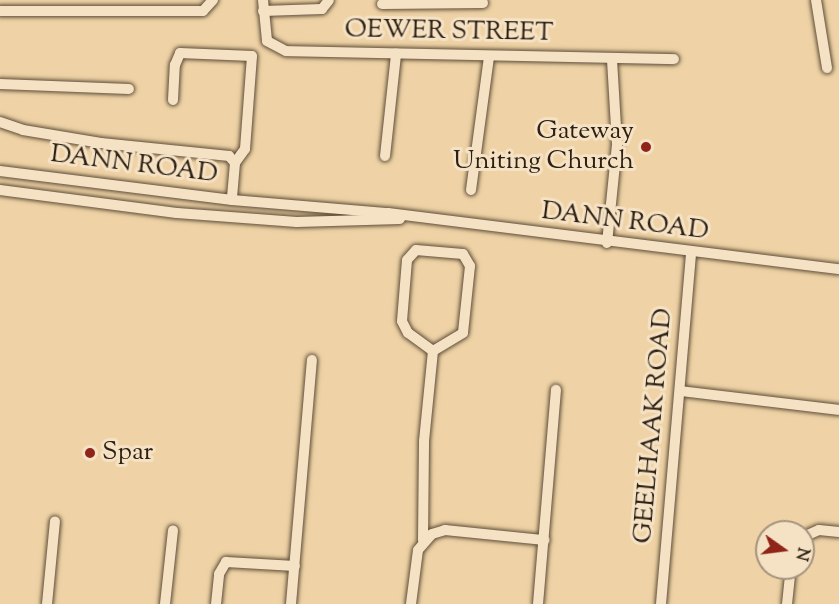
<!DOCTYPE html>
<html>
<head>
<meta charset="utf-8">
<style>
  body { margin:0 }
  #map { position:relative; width:839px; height:604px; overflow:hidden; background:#efd3a6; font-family:"Sorts Mill Goudy",serif }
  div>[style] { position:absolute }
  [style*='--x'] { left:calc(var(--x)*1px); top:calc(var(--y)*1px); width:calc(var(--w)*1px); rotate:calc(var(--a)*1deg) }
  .roads { filter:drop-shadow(0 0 2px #5e4d38) drop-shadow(0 0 2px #5e4d38) }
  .minor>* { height:10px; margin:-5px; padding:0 5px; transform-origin:5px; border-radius:5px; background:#f5e2c5 }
  .dots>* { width:16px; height:16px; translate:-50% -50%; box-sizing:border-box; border:3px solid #f5e2c5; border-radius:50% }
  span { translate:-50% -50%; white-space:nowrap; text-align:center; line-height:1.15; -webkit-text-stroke:6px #f5e2c5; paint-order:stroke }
  .street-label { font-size:26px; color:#2d2013 }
  .poi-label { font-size:26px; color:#2d2013 }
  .right { translate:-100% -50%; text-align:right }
  .left { translate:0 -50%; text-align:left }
  .north { position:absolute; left:755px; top:520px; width:60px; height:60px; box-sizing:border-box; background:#f5e2c5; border:2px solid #a5947e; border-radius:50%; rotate:104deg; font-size:16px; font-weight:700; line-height:24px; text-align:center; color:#2d2013 }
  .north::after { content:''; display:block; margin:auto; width:21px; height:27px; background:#8f2418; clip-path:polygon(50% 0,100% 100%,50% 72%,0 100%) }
</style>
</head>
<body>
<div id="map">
  <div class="roads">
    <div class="minor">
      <i style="--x:263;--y:0;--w:41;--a:84.4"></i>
      <i style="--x:267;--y:41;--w:21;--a:28"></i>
      <i style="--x:286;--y:51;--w:388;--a:1.2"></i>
      <i style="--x:816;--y:0;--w:69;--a:80.8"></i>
      <i style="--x:382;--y:4;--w:101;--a:-0.6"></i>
      <i style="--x:0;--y:11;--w:203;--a:0"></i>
      <i style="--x:203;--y:11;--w:15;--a:-48"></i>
      <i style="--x:263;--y:11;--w:59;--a:-1.9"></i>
      <i style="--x:322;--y:9;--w:11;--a:-52"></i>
      <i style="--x:0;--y:84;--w:129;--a:2.2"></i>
      <i style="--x:173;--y:100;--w:35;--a:-87"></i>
      <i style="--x:175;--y:65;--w:13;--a:-67"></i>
      <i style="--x:180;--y:53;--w:72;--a:2.4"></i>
      <i style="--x:252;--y:56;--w:93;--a:94.3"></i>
      <i style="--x:245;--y:149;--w:17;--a:126"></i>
      <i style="--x:0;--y:122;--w:24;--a:19"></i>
      <i style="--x:23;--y:130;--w:79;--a:9.5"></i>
      <i style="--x:101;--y:143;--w:129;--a:5.8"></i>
      <i style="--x:229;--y:156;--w:9;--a:49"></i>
      <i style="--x:235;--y:163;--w:37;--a:95"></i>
      <i style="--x:385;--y:156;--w:103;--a:-83.8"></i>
      <i style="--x:0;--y:171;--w:234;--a:7.1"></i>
      <i style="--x:232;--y:200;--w:157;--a:4.8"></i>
      <i style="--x:388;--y:213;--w:454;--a:7.1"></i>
      <i style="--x:0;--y:190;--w:178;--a:7.4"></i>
      <i style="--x:177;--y:213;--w:120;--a:4.3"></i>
      <i style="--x:297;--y:222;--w:103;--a:-1.7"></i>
      <i style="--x:471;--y:190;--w:135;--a:-82.3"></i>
      <i style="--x:607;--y:243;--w:100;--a:-84.2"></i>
      <i style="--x:617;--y:144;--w:85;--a:-93.4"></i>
      <i style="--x:416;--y:250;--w:47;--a:4.9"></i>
      <i style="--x:463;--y:254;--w:14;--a:60"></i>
      <i style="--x:470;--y:266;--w:67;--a:96"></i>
      <i style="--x:463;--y:333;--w:35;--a:149"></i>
      <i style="--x:433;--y:351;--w:31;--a:-144"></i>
      <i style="--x:408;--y:333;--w:13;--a:-117"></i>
      <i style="--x:402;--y:321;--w:61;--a:-85.3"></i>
      <i style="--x:407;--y:260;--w:13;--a:-48"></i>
      <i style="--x:680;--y:391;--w:160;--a:6.8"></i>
      <i style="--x:803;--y:537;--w:17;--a:-24"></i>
      <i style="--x:819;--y:530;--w:20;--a:6"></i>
      <i style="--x:423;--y:540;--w:99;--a:-89.4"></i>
      <i style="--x:424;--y:441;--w:90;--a:-84.3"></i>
      <i style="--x:47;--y:604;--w:83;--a:-84.5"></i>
      <i style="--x:165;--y:604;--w:74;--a:-83.8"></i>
      <i style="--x:216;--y:604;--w:30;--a:-84"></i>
      <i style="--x:219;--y:574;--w:14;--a:-60"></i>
      <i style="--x:226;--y:562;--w:69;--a:3.3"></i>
      <i style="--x:291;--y:604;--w:245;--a:-85.1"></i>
      <i style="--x:411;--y:604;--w:54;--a:-82.6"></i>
      <i style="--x:418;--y:550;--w:21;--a:-49"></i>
      <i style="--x:432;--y:534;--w:14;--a:-17"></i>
      <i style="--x:445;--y:530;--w:100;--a:5.8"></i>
      <i style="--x:538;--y:604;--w:215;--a:-85.2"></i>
      <i style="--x:661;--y:604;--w:353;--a:-85.1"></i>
      <i style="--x:787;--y:604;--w:36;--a:-84"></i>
    </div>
  </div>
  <div class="dots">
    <i style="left:646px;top:147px;background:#8f2418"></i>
    <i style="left:90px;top:453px;background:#8f2418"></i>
  </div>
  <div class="street-label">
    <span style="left:449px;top:32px;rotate:1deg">OEWER STREET</span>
    <span style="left:134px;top:165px;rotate:7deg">DANN ROAD</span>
    <span style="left:625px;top:222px;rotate:7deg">DANN ROAD</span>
    <span style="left:654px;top:426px;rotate:-85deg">GEELHAAK ROAD</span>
  </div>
  <div class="poi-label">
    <span class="right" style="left:634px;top:147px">Gateway<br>Uniting Church</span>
    <span class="left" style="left:102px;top:453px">Spar</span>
  </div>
  <div class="north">N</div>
</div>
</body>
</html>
